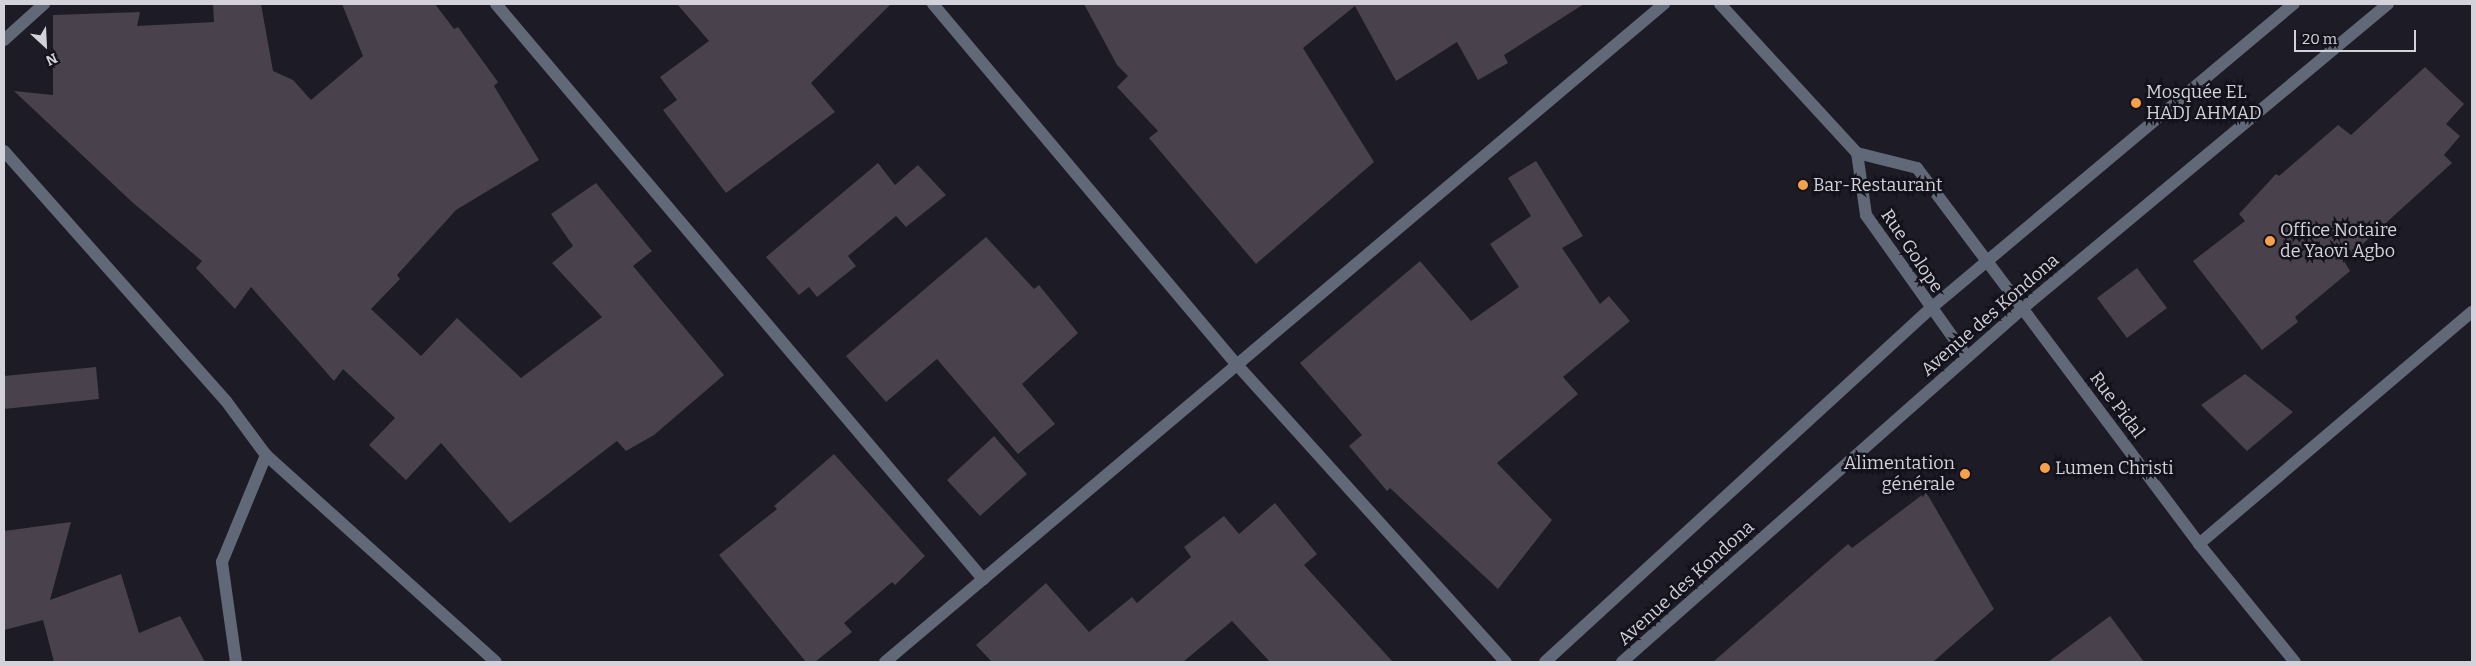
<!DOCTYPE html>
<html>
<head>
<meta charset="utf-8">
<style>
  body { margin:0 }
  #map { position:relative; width:2476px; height:666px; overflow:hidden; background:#1c1b26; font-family:Bitter,serif }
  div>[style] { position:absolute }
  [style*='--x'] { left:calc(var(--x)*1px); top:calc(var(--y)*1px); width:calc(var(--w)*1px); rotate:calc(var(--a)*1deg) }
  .building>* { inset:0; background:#49414c }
  .minor>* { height:12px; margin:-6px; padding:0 6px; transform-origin:6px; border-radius:6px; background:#616877 }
  .dots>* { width:14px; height:14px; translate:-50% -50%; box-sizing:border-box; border:2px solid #13121c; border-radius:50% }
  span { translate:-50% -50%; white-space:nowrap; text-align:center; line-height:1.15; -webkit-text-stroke:5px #13121c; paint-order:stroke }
  .poi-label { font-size:18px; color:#d3d2da }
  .left { translate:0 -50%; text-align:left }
  .right { translate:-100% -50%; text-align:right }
  .street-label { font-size:18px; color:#d3d2da }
  .frame { position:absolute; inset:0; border:5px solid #d3d2da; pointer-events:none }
  .north { position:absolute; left:20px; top:20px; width:50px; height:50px; -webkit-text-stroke:4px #13121c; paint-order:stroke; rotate:155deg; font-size:14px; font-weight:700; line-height:20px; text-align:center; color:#d3d2da }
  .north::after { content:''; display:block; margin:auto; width:18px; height:22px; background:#d3d2da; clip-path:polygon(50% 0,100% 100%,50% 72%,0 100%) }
  .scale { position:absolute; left:2294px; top:30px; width:122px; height:22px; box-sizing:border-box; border:2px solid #d3d2da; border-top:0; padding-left:6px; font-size:15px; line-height:18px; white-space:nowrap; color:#d3d2da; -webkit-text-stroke:4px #13121c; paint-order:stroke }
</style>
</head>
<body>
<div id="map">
  <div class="building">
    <i style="clip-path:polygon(213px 4px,261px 4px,273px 71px,293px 80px,311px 100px,363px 56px,342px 4px,435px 4px,454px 29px,458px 27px,498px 82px,494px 86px,539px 160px,456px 210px,397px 275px,400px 279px,371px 309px,421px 356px,457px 318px,521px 378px,602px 317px,552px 263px,573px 246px,551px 214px,596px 183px,652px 251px,633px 266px,724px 375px,654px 435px,626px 451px,617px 441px,510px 523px,441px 443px,406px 480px,369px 445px,395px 418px,343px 369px,334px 381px,251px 287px,235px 309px,196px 268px,202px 261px,132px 202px,14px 91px,53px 95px,53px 15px,140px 12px,137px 26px,214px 22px)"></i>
    <i style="clip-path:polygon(677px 4px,891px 4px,811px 83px,835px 112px,726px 193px,663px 110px,677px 100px,660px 77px,709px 41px)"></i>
    <i style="clip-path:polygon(1084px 4px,1584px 4px,1504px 55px,1508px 63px,1478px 80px,1457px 42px,1396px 81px,1355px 6px,1303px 48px,1374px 162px,1256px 264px,1149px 138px,1158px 131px,1117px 87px,1128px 76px,1117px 65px)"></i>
    <i style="clip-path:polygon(2425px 67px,2464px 104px,2446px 124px,2460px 136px,2444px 155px,2452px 163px,2344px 261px,2350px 271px,2295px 317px,2298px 322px,2262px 350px,2193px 261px,2245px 221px,2239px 214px,2276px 174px,2279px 176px,2338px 125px,2351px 135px)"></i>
    <i style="clip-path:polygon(1536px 161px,1583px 236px,1562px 248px,1600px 304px,1609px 296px,1630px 321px,1563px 377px,1578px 394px,1497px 463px,1552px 520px,1498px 589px,1390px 488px,1387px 491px,1349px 446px,1362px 435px,1300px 363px,1420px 261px,1471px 321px,1519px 287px,1490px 244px,1531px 216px,1508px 178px)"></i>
    <i style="clip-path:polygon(878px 163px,895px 185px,918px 165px,946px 195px,906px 227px,896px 216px,848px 256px,856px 266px,817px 297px,809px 287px,799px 295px,766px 257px)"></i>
    <i style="clip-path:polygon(986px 237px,1034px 289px,1039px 285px,1078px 333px,1022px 384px,1055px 424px,1018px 454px,937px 359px,886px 402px,846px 356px)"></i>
    <i style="clip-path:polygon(2137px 268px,2167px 308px,2127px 338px,2097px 298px)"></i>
    <i style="clip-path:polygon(96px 367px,99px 399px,4px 409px,4px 376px)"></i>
    <i style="clip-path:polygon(2245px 374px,2293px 412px,2247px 451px,2201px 405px)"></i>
    <i style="clip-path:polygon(994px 436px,1027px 474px,980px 516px,947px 480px)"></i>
    <i style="clip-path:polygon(834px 454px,925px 556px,895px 585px,892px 582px,844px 623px,852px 632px,815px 662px,806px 662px,719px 555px,777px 509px,774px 506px)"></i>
    <i style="clip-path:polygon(1926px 492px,1994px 609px,1933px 662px,1713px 662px,1848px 544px,1852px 548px)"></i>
    <i style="clip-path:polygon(1275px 503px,1317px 554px,1304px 565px,1393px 662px,1270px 662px,1232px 621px,1183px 662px,992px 662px,976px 645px,1046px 583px,1089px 632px,1132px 597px,1137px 603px,1191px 557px,1184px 547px,1224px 516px,1239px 534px)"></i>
    <i style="clip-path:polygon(71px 522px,50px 600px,121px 574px,139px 633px,180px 616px,205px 662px,54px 662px,43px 620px,4px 630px,4px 531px)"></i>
    <i style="clip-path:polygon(2110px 616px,2144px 662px,2048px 662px)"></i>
  </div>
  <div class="minor">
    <i style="--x:496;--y:4;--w:754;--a:49.74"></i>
    <i style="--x:933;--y:4;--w:475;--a:49.9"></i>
    <i style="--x:1239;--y:367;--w:398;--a:47.9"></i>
    <i style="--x:1720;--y:4;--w:202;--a:47.4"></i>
    <i style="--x:1857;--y:153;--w:62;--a:14"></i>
    <i style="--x:1917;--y:168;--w:470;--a:53.1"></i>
    <i style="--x:2199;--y:544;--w:152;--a:50.9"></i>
    <i style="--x:4;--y:40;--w:54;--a:-42"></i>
    <i style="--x:4;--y:151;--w:334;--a:48.4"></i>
    <i style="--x:226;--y:401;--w:67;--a:53.5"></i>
    <i style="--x:266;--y:455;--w:309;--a:42"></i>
    <i style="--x:1857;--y:153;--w:63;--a:81.7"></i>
    <i style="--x:1866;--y:215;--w:174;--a:54.6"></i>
    <i style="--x:2199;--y:544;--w:358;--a:-40.4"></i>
    <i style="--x:236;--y:662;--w:101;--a:-98"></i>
    <i style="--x:222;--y:562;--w:116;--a:-67.6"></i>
    <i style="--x:885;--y:662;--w:1020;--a:-40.19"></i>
    <i style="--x:1545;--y:662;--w:522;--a:-42.52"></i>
    <i style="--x:1930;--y:309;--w:475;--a:-40"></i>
    <i style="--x:1622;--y:662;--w:535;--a:-41.44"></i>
    <i style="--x:2023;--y:308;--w:475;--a:-39.8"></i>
  </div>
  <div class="dots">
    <i style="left:2136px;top:103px;background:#f7a149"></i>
    <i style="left:1803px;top:185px;background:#f7a149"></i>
    <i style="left:2270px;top:241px;background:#f7a149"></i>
    <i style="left:2045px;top:468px;background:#f7a149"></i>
    <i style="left:1965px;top:474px;background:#f7a149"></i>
  </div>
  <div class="poi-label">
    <span class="left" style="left:2146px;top:103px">Mosquée EL<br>HADJ AHMAD</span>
    <span class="left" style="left:1813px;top:185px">Bar-Restaurant</span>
    <span class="left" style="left:2280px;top:241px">Office Notaire<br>de Yaovi Agbo</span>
    <span class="right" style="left:1955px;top:474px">Alimentation<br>générale</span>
    <span class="left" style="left:2055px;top:468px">Lumen Christi</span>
  </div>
  <div class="street-label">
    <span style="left:1912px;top:251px;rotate:56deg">Rue Golope</span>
    <span style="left:1990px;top:315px;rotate:-41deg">Avenue des Kondona</span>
    <span style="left:2117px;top:405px;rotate:53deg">Rue Pidal</span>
    <span style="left:1686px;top:583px;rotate:-42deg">Avenue des Kondona</span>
  </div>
  <div class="frame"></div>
  <div class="north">N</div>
  <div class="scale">20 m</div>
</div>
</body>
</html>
